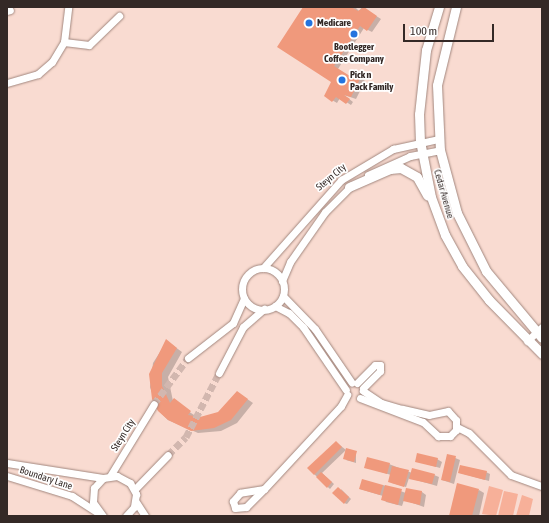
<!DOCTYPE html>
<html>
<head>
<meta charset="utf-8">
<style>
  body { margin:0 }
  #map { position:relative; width:549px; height:523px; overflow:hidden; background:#f9dbd1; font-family:"Asap Condensed",sans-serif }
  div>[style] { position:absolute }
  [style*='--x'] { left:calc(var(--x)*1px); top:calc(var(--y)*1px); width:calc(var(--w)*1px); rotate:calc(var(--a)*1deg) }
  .green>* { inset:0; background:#f7b099 }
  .shadow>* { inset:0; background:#0003 }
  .building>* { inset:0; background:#f0997c }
  .street-tunnel>* { height:7px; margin-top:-3.5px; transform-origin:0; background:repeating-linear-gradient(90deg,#d2b7af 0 7px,transparent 0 10.5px) }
  .roads { filter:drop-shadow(0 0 1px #a2877e) drop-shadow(0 0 1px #a2877e) }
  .street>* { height:7px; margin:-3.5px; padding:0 3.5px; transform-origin:3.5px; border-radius:3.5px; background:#fff }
  .street>.ring { margin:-3.5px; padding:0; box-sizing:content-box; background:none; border:7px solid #fff; border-radius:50% }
  .secondary>* { height:9px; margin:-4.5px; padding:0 4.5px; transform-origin:4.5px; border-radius:4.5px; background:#fff }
  .dots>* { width:11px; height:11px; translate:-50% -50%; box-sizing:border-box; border:2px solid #fff; border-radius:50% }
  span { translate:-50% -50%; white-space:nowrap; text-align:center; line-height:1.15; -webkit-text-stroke:3.5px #fff; paint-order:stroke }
  .poi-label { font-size:10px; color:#342926; font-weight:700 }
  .left { translate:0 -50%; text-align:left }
  .street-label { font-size:10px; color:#342926 }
  .frame { position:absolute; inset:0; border:8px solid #342926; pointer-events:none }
  .scale { position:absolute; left:403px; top:24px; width:91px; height:18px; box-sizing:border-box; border:2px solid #342926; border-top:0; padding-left:5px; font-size:12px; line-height:14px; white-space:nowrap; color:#342926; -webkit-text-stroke:3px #fff; paint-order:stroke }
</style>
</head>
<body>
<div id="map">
  <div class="green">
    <i style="clip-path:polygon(489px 486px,503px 490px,496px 516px,482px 514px)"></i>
    <i style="clip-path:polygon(504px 491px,518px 494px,513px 516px,498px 516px)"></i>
    <i style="clip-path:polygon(522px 495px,533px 499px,529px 516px,516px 516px)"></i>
  </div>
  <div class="shadow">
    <i style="clip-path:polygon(305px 7px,355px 7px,359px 11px,362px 7px,381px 19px,372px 32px,364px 28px,338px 69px,354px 79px,356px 75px,365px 81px,356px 99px,344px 95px,353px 102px,351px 105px,340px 98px,337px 103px,325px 96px,332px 82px)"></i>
    <i style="clip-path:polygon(167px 341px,182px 352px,168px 377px,173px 401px,200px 419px,219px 413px,237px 392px,253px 403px,237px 423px,221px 431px,198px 433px,168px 420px,158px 410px,150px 387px,153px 363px)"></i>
    <i style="clip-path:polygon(336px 442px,346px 450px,322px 473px,334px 484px,330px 489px,314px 474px)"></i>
    <i style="clip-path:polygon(356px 452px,356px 463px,346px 460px)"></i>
    <i style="clip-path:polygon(448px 455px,460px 460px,454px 484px,442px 480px)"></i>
    <i style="clip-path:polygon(437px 459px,442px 462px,440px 468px,416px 461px)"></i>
    <i style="clip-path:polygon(389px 464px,412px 473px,434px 475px,439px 477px,437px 486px,409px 478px,406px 487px,392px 483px,391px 475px,365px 467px)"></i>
    <i style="clip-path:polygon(486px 472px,490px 474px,489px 481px,460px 473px)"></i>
    <i style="clip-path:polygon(383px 485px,406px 493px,407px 489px,422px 492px,426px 495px,424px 507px,404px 500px,402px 506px,386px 502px,383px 496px,360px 489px)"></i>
    <i style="clip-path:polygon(341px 489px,351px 499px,347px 504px,344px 503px)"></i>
    <i style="clip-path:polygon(479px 490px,484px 493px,479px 516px,450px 516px)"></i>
  </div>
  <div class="building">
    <i style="clip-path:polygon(303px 7px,351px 7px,358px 11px,364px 7px,377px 16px,367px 31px,360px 26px,334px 66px,353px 78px,356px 74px,361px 77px,351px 97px,344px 95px,350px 99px,346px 104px,336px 97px,332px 102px,324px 96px,331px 82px,277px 47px)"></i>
    <i style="clip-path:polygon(166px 339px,177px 348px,162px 373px,162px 386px,170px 403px,174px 398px,191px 411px,188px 415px,200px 417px,218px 412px,237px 391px,248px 399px,231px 420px,214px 428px,191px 431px,168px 420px,158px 411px,152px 399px,149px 374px)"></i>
    <i style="clip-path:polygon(336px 441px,342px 447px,314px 475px,307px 468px)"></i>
    <i style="clip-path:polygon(346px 448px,357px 451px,354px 462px,343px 459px)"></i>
    <i style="clip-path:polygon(417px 453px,438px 458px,436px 467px,415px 462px)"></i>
    <i style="clip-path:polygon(447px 454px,456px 456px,450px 482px,441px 480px)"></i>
    <i style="clip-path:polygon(367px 457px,390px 463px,387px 474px,364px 468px)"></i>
    <i style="clip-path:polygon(460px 465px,487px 471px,485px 480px,458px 473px)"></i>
    <i style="clip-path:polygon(392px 466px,409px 470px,404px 487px,388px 482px)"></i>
    <i style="clip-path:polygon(412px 468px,435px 474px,432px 484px,409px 479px)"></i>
    <i style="clip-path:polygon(321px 472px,332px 482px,327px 488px,316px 477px)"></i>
    <i style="clip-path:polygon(362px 479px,383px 485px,380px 495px,359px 489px)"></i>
    <i style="clip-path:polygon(457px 483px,479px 489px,472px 516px,449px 516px)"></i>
    <i style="clip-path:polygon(385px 485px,402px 489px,398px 505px,381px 500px)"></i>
    <i style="clip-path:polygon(338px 487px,349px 497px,344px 504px,332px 493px)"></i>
    <i style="clip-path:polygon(406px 488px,422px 491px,420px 505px,403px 501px)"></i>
  </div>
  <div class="street-tunnel">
    <i style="--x:154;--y:404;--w:57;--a:-53.5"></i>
    <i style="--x:168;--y:455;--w:25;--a:-45"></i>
    <i style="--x:186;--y:437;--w:72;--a:-62.7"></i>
  </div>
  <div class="roads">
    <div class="street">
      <i style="--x:7;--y:11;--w:3;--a:-18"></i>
      <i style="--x:64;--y:42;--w:25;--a:7"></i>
      <i style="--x:89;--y:45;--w:42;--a:-44"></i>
      <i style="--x:7;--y:83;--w:32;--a:-16"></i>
      <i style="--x:38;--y:74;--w:18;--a:-41"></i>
      <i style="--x:52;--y:62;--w:23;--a:-59"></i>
      <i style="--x:64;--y:42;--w:35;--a:-83"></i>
      <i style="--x:368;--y:175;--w:46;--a:-24.3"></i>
      <i style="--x:410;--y:156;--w:31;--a:-11"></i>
      <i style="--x:263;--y:268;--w:118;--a:-48.4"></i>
      <i style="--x:341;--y:180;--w:61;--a:-30.8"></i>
      <i style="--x:393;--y:149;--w:46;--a:-12.5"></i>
      <i class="ring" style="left:242px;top:268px;width:35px;height:35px"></i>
      <i style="--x:282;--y:281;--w:21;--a:-67"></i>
      <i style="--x:290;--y:262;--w:61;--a:-55"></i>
      <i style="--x:325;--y:212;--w:38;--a:-45"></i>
      <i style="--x:283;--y:296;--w:46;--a:45.9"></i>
      <i style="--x:315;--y:329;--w:65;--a:55.6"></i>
      <i style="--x:275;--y:306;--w:16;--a:27"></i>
      <i style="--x:289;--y:313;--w:20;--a:45"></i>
      <i style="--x:303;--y:327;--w:76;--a:55.7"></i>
      <i style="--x:527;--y:341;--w:21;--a:-43"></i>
      <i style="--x:188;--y:358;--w:57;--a:-37.9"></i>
      <i style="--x:233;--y:323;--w:27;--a:-66"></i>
      <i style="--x:219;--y:373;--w:52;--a:-62.4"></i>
      <i style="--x:243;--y:327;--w:28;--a:-41"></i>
      <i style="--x:357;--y:383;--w:25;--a:-45"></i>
      <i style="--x:375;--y:365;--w:5;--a:0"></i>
      <i style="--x:380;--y:365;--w:6;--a:90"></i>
      <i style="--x:380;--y:371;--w:24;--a:135"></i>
      <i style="--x:360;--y:398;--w:67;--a:20.9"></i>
      <i style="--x:423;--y:422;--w:21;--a:43"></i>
      <i style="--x:438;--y:436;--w:12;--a:0"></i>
      <i style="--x:450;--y:436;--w:8;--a:-45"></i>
      <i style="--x:456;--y:430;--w:10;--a:-90"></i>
      <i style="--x:456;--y:420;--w:12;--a:-132"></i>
      <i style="--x:448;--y:411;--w:19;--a:168"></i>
      <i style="--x:429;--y:415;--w:28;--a:-167"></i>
      <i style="--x:402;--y:409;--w:22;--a:-164"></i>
      <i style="--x:381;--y:403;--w:22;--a:-146"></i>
      <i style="--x:457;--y:427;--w:13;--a:27"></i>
      <i style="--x:469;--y:433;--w:59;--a:45"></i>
      <i style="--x:511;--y:475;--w:33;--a:20"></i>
      <i style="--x:7;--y:463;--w:97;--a:8.9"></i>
      <i style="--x:7;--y:476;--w:68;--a:17.1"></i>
      <i style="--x:72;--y:496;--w:30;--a:33"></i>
      <i style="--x:110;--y:476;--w:84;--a:-58.6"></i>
      <i style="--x:135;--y:489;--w:47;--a:-45.9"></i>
      <i style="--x:264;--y:489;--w:24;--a:171"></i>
      <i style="--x:240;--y:493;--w:11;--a:131"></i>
      <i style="--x:233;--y:501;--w:7;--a:74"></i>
      <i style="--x:235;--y:508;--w:11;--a:-5"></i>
      <i style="--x:246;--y:507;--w:25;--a:-45"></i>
      <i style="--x:264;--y:489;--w:113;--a:-47.1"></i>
      <i style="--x:341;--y:406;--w:13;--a:-61"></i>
      <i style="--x:136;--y:502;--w:17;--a:57"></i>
      <i style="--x:103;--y:516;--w:17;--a:-126"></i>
      <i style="--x:93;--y:502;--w:14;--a:-86"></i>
      <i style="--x:94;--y:488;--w:13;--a:-48"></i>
      <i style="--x:103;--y:478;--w:14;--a:-8"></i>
      <i style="--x:117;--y:476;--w:15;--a:28"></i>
      <i style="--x:130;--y:483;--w:13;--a:61"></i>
      <i style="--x:136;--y:494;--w:13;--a:99"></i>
      <i style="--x:134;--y:507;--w:12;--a:132"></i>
    </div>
    <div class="secondary">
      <i style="--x:439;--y:7;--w:45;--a:106.8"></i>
      <i style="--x:426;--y:50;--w:64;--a:96.2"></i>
      <i style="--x:419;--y:114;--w:27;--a:88"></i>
      <i style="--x:420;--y:141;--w:57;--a:78.9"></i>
      <i style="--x:431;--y:197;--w:40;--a:69.8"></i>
      <i style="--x:445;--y:235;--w:35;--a:61"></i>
      <i style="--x:462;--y:266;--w:43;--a:51.5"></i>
      <i style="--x:489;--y:300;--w:76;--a:45.5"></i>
      <i style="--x:456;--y:7;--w:80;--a:103.7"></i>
      <i style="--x:437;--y:85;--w:65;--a:87.4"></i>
      <i style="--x:440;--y:150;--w:65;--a:74.9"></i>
      <i style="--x:457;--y:213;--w:65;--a:63.4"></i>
      <i style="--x:486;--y:271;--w:87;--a:50.1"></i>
      <i style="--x:349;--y:187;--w:45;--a:-23.7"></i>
      <i style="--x:390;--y:169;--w:11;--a:-5"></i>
      <i style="--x:401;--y:168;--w:18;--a:29"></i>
      <i style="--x:417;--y:177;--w:21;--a:61"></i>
    </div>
  </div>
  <div class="dots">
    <i style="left:309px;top:23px;background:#2474df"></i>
    <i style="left:354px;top:34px;background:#2474df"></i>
    <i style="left:342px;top:80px;background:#2474df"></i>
  </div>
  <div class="poi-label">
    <span class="left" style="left:317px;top:23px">Medicare</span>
    <span style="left:354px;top:52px">Bootlegger<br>Coffee Company</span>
    <span class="left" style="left:350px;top:80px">Pick n<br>Pack Family</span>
  </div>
  <div class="street-label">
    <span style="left:331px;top:177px;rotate:-40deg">Steyn City</span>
    <span style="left:444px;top:194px;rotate:74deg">Cedar Avenue</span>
    <span style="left:123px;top:435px;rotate:-58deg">Steyn City</span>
    <span style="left:46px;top:478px;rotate:18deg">Boundary Lane</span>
  </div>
  <div class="frame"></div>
  <div class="scale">100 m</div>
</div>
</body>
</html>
